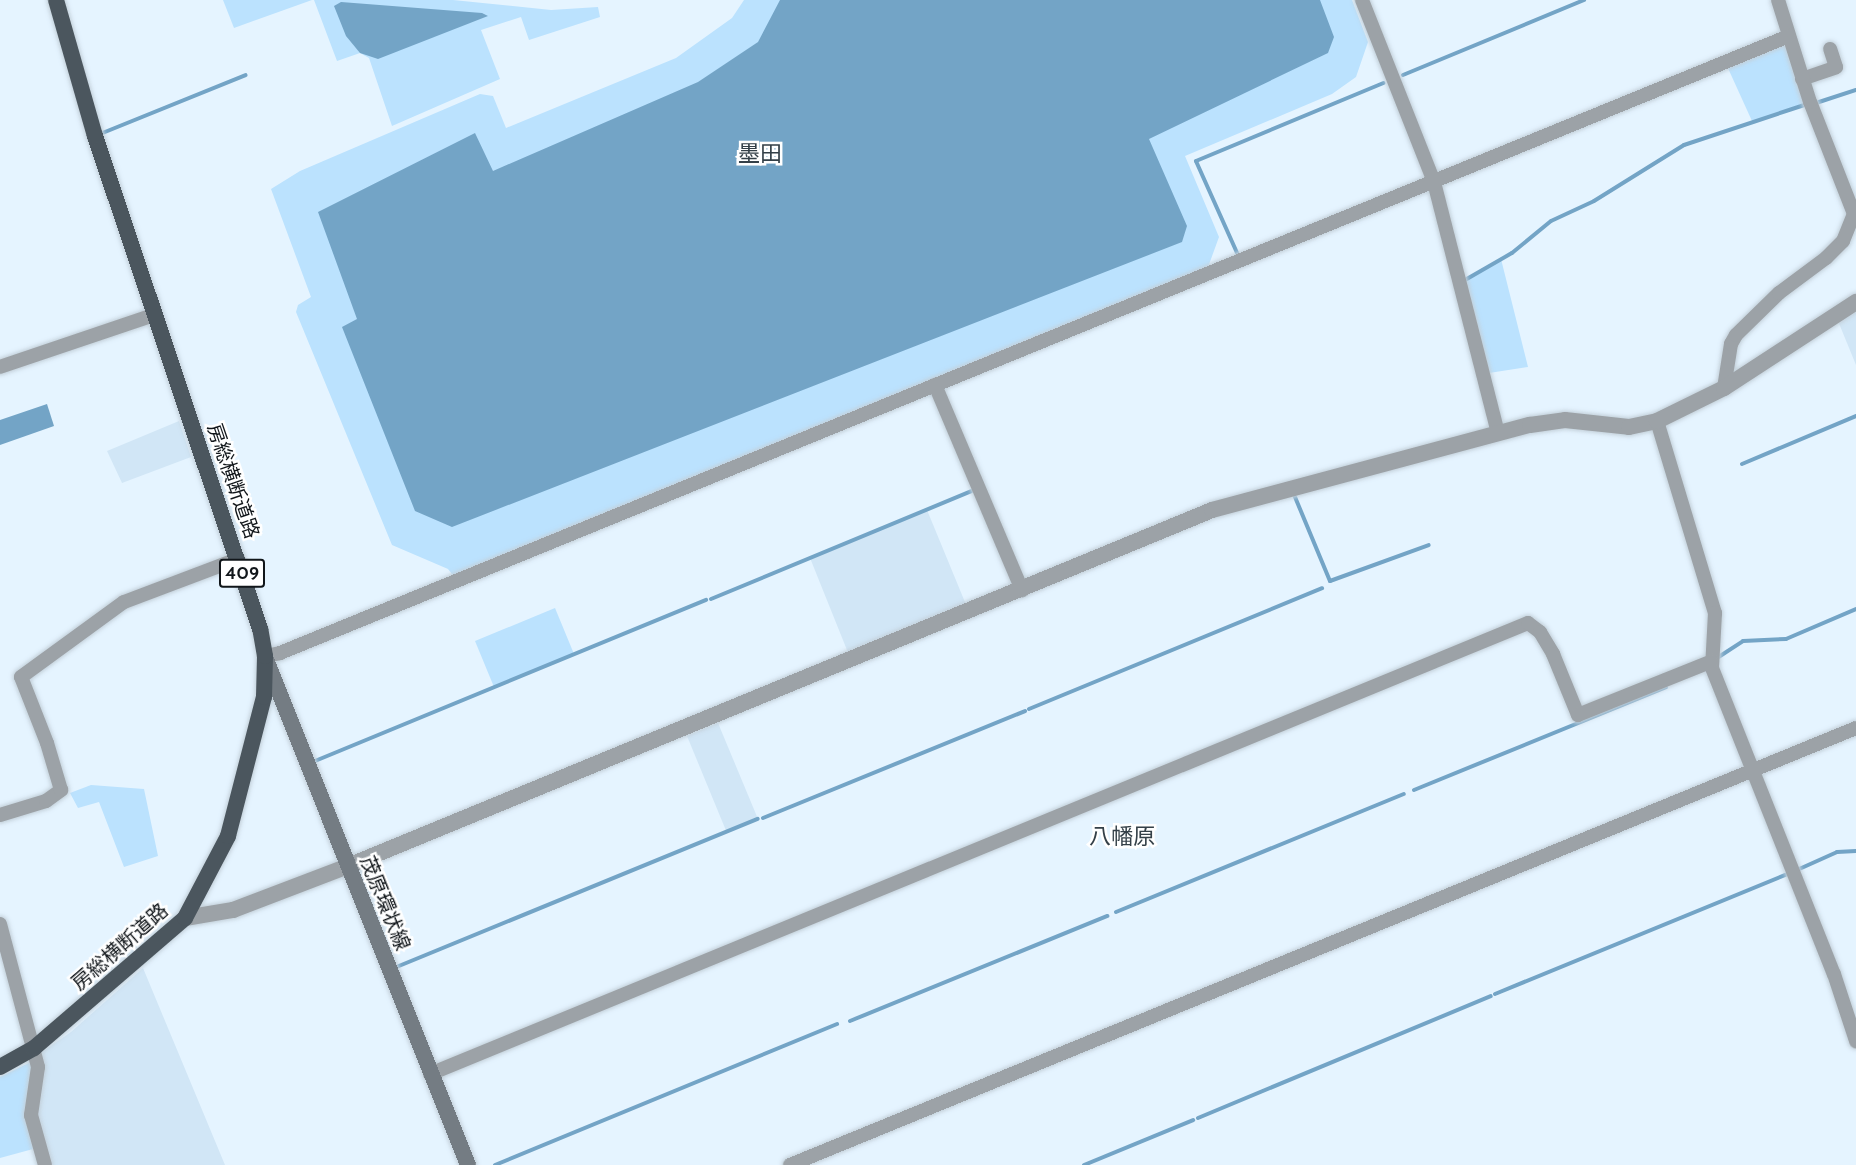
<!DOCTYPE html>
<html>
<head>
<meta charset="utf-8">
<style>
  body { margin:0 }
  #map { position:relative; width:1856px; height:1165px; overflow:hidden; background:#e5f4ff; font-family:Cabin,"Noto Sans JP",sans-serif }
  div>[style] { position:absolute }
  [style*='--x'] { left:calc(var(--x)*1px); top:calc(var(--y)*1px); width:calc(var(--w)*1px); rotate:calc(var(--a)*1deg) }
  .built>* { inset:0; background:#d1e6f6 }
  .green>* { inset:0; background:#bbe2fe }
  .water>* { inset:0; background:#73a4c6 }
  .stream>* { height:4px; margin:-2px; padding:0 2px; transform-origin:2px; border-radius:2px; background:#73a4c6 }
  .roads { filter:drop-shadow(0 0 2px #c3d0da) drop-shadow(0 0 2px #c3d0da) }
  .minor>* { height:14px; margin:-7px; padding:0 7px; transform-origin:7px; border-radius:7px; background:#9ca2a7 }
  .tertiary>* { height:16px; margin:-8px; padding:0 8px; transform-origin:8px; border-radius:8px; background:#9ca2a7 }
  .secondary>* { height:16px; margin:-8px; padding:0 8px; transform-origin:8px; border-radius:8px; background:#747c83 }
  .trunk>* { height:16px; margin:-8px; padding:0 8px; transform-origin:8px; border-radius:8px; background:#4b565e }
  span { translate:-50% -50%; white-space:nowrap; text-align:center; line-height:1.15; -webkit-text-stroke:5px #fff; paint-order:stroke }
  .shield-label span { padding:2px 4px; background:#fff; border:2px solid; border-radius:4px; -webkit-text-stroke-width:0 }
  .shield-label { font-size:18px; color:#11161a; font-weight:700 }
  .street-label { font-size:20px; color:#11161a }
  .quarter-label { font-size:22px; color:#344048 }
</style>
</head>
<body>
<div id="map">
  <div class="built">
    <i style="clip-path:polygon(1856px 311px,1856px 365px,1838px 321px)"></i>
    <i style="clip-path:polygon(179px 421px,191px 457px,122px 483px,107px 451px)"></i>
    <i style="clip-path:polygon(927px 510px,967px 607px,849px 655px,810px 558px)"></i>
    <i style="clip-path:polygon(718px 723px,758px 819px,727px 833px,687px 736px)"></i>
    <i style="clip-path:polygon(143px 968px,225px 1165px,50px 1165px,35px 1113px,42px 1052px,71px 1032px)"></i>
  </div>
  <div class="green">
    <i style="clip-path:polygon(223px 0,312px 0,234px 28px)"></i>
    <i style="clip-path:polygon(314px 0,453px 0,551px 10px,598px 7px,600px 17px,529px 40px,521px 17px,481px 30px,500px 79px,392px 126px,369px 58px,360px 53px,337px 61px)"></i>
    <i style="clip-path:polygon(744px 0,1352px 0,1368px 42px,1356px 77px,1332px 94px,1185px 156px,1219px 237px,1207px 270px,455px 578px,448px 569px,392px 545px,296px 312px,298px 305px,311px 297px,271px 189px,300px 171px,480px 94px,493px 96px,506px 128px,676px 58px,732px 18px)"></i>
    <i style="clip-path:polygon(1788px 42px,1804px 105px,1752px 121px,1727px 66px)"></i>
    <i style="clip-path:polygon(1501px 259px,1528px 367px,1489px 373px,1465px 280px)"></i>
    <i style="clip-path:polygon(555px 608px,574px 654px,494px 687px,475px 641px)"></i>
    <i style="clip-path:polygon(91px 785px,144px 789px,158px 856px,124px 867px,99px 802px,78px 808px,70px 793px)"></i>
    <i style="clip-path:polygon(35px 1060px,33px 1149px,0 1158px,0 1077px)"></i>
  </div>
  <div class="water">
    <i style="clip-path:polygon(780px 0,1320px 0,1334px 37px,1328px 53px,1149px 139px,1187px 226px,1182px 242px,452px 527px,415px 511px,342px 327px,357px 319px,318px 212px,475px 133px,493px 171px,698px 82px,758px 42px)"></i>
    <i style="clip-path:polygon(341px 2px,482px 13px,488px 16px,378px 59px,360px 53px,346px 36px,334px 6px)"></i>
    <i style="clip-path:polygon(47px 404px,54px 426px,0 445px,0 420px)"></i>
  </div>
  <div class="stream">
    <i style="--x:1403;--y:75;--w:196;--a:-22.5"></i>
    <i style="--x:1816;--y:103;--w:42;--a:-18"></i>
    <i style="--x:100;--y:134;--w:157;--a:-22"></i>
    <i style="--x:1238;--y:255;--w:103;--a:-114.1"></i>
    <i style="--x:1196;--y:161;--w:203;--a:-22.6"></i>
    <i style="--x:1465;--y:280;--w:54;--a:-29.9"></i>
    <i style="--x:1512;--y:253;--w:50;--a:-39.4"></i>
    <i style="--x:1551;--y:221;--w:47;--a:-24.9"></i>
    <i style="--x:1594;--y:201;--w:106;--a:-31.9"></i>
    <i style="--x:1684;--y:145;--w:126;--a:-18.4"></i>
    <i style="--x:1742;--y:464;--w:124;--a:-22.8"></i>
    <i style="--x:1295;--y:497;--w:91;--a:67.4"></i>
    <i style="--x:1330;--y:581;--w:105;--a:-20"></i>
    <i style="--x:711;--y:599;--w:285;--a:-22.5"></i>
    <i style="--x:1717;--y:658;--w:31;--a:-33"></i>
    <i style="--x:1743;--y:641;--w:43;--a:-2.7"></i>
    <i style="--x:1786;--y:639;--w:76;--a:-23.2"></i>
    <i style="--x:1029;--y:709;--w:317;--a:-22.4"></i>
    <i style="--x:315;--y:761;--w:423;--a:-22.4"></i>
    <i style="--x:1414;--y:790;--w:272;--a:-22.2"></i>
    <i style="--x:763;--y:818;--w:283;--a:-22.2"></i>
    <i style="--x:1797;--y:870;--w:44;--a:-24.2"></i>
    <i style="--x:1837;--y:852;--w:19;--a:-3"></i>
    <i style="--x:1116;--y:912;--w:311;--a:-22.3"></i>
    <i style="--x:394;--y:968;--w:393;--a:-22.3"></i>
    <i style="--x:1495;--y:994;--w:317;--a:-22.3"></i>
    <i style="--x:850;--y:1021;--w:278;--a:-22.2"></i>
    <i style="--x:1198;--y:1118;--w:317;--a:-22.6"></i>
    <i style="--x:495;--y:1165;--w:370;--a:-22.4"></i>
    <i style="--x:1084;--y:1165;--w:118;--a:-22.4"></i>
  </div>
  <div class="roads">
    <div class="minor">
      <i style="--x:1362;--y:0;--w:196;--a:68.4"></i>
      <i style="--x:1434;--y:182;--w:259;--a:75.7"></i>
      <i style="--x:1802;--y:79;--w:36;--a:-19"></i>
      <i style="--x:1836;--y:67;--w:19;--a:-108"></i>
      <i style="--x:0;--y:367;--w:163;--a:-18.7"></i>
      <i style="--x:935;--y:385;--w:223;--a:67"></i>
      <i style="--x:1724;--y:388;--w:45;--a:-81"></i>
      <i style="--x:1731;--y:344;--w:10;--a:-61"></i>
      <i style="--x:1736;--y:335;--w:60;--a:-44.3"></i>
      <i style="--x:1779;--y:293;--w:59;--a:-36.7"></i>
      <i style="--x:1826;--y:258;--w:24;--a:-45"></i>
      <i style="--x:1843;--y:241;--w:29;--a:-68"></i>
      <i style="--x:1854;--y:214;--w:120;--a:-111.4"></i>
      <i style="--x:1810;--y:102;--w:107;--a:-107.4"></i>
      <i style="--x:1657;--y:421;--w:201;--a:73.2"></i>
      <i style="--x:1715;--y:613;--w:55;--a:93.1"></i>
      <i style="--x:1712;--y:668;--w:329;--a:68.3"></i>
      <i style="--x:1834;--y:974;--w:71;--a:71.8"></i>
      <i style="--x:265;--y:656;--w:15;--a:-11"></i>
      <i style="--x:280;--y:653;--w:1630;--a:-22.24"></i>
      <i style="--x:0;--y:815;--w:48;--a:-16.9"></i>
      <i style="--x:46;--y:801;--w:19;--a:-36"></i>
      <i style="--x:61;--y:790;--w:49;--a:-106.6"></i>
      <i style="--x:47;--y:743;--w:71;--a:-111.5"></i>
      <i style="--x:21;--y:677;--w:127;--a:-36.1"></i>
      <i style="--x:124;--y:602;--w:122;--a:-20.7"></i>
      <i style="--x:0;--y:924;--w:148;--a:75.1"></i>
      <i style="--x:38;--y:1067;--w:49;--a:98.3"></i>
      <i style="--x:31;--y:1115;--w:52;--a:74.4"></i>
      <i style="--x:430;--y:1074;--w:1187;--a:-22.33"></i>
      <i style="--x:1528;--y:623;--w:15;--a:37"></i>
      <i style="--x:1540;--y:632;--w:26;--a:59"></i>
      <i style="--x:1553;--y:654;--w:66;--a:67.7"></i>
      <i style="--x:1578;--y:715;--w:144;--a:-21.9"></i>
      <i style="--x:790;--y:1165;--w:1152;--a:-22.29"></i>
    </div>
    <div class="tertiary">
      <i style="--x:185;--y:918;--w:49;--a:-9.5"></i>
      <i style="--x:233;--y:910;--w:123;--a:-20.9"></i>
      <i style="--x:348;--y:866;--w:934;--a:-22.39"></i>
      <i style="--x:1212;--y:510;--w:329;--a:-15"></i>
      <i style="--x:1530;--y:425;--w:35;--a:-8"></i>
      <i style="--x:1565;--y:420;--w:64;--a:6.2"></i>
      <i style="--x:1629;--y:427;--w:29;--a:-12"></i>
      <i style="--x:1657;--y:421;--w:75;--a:-26.2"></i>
      <i style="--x:1724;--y:388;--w:158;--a:-33.1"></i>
    </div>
    <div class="secondary">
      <i style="--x:265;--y:657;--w:547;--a:68.22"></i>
    </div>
    <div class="trunk">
      <i style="--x:0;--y:1067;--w:39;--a:-29"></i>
      <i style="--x:34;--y:1048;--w:199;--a:-40.7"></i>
      <i style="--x:185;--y:918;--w:93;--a:-62.3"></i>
      <i style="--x:228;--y:836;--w:144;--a:-75.5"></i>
      <i style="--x:264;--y:697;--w:41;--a:-88.6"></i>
      <i style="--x:265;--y:656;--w:27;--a:-100"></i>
      <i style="--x:260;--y:629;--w:520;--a:-108.5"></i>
      <i style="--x:95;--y:136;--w:141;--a:-106"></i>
    </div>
  </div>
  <div class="shield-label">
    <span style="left:242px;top:573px">409</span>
  </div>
  <div class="street-label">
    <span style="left:233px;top:481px;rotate:71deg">房総横断道路</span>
    <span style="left:385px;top:903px;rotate:68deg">茂原環状線</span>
    <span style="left:120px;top:947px;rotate:-41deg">房総横断道路</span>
  </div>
  <div class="quarter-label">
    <span style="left:760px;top:154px">墨田</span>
    <span style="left:1122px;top:837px">八幡原</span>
  </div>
</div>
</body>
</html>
